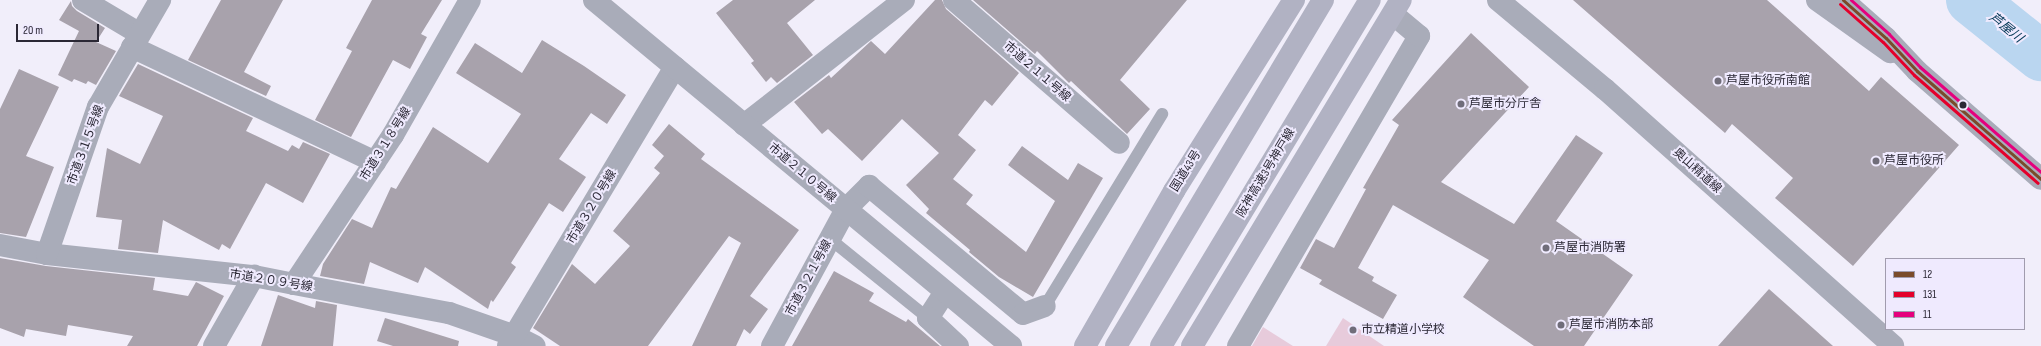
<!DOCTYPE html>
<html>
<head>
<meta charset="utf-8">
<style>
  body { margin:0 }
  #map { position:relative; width:2041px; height:346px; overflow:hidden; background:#f1eefa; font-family:"Sofia Sans Condensed","Noto Sans JP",sans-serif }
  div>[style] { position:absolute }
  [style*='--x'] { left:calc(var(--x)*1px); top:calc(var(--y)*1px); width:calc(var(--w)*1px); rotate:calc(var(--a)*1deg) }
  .green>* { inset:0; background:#e7cbdb }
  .river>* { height:50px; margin:-25px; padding:0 25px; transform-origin:25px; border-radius:25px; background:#bad6f0 }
  .building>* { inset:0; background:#a8a2ac }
  .lane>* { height:12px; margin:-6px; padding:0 6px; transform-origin:6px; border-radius:6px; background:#a9acb9 }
  .street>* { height:22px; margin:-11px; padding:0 11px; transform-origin:11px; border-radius:11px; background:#a9acb9 }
  .secondary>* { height:22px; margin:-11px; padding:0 11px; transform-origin:11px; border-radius:11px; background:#a9acb9 }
  .highway>* { height:22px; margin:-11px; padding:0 11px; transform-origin:11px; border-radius:11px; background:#b1b2c3 }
  .bus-1>* { height:3px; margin:-1.5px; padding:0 1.5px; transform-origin:1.5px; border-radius:1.5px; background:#7a4b2a }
  .bus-2>* { height:3px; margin:-1.5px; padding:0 1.5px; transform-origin:1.5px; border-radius:1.5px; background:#e4002b }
  .bus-3>* { height:3px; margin:-1.5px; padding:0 1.5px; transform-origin:1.5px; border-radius:1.5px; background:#e5007d }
  .dots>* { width:11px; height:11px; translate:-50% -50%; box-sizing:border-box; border:2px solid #efeafe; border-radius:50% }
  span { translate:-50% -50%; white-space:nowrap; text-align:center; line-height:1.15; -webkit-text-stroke:4px #efeafe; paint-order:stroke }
  .street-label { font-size:12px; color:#2b2835 }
  .poi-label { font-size:12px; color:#2b2835 }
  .left { translate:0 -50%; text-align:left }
  .water-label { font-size:13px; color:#023755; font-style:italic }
  .legend { position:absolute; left:1885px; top:258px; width:140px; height:72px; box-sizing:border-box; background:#efeafe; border:1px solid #a19cae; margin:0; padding:5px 7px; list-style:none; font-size:12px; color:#2b2835 }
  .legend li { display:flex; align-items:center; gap:8px; height:20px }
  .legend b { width:20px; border:1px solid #a19cae }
  .scale { position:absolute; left:16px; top:24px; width:83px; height:18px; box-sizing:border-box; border:2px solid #2b2835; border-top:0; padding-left:5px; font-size:12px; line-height:14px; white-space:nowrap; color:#2b2835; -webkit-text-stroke:3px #efeafe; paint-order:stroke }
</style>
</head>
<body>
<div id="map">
  <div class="green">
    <i style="clip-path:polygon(1343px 318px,1384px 346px,1326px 346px)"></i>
    <i style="clip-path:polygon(1263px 327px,1293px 346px,1252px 346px)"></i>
  </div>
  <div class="river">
    <i style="--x:1971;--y:0;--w:90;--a:38.7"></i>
  </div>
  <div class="building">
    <i style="clip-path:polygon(221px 0,283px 0,244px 72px,271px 86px,266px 96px,188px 60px)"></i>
    <i style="clip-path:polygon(372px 0,442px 0,421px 34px,427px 37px,410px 69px,393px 60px,351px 137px,315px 120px,352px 51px,346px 48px)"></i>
    <i style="clip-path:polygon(733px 0,815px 0,787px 23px,813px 55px,777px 83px,771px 77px,766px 82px,751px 63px,754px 61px,716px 13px)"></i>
    <i style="clip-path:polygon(935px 0,942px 0,946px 9px,1019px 73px,992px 106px,985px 100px,958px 135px,976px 150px,953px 179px,973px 195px,966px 204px,1026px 252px,1055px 201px,1008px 165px,1022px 146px,1068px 180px,1078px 163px,1103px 178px,1033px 297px,999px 277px,969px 252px,970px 250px,926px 213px,929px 209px,906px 185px,939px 153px,902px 119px,862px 161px,828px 129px,822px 134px,794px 102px,829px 75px,831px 78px,871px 41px,885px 54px)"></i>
    <i style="clip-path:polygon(973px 0,1187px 0,1120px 80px,1150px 109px,1127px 134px,1071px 81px,1069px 83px,1037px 51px,1035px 54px)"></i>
    <i style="clip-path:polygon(1573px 0,1767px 0,1869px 91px,1881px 77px,1959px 145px,1853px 266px,1775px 198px,1793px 178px,1732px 124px,1725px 133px)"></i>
    <i style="clip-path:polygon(71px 1px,72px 6px,77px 11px,105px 28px,96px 42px,116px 51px,96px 85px,88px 81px,86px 84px,74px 79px,72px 82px,58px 75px,79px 31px,59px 20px)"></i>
    <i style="clip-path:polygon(1471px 33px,1529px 87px,1441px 182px,1514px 224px,1576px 135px,1603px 153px,1556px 221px,1633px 275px,1584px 346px,1534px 346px,1463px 297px,1489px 260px,1393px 205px,1358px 268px,1374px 277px,1372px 281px,1397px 295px,1383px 319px,1319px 284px,1322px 280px,1300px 268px,1316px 239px,1334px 248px,1366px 189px,1363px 188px,1399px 125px,1392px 120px)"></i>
    <i style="clip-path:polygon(542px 40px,584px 66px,626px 95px,607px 124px,591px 113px,559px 159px,586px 177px,563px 212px,549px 203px,511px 263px,516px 267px,493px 302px,491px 300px,488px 309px,425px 267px,418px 283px,370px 262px,364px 284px,320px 276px,323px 264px,352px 219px,372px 228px,391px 187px,396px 189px,433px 127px,488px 163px,521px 114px,456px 73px,475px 43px,522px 73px)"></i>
    <i style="clip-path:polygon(138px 64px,253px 118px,246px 131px,288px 151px,292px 145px,299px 149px,303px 142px,330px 154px,303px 203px,266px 183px,230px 249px,222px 244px,219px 250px,163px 220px,158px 253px,118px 249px,122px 220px,96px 217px,107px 148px,140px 164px,163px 116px,119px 96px)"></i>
    <i style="clip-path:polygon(19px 69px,59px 87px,26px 156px,54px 167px,26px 237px,0 233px,0 109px)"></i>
    <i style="clip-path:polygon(669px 124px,705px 154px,701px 159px,799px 230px,750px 296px,768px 309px,750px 334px,744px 329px,736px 346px,692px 346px,741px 243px,729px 236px,648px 346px,560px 346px,533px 328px,572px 264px,595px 284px,630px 246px,613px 231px,660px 173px,654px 168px,664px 156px,652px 145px)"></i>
    <i style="clip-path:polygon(0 258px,46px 266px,155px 278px,153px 290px,188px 296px,196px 282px,224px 296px,197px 346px,127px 346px,133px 336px,68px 325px,66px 336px,26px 329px,24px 337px,0 328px)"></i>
    <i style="clip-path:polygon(834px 271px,874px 293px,869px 301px,906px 322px,908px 319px,940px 346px,792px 346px)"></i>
    <i style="clip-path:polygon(1769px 289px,1833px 346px,1718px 346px)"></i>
    <i style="clip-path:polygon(278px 295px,315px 308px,316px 301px,337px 305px,333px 346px,261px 346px)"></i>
    <i style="clip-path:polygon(385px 318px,459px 341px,458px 346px,393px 346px,377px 341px)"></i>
  </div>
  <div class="lane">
    <i style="--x:830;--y:239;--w:126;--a:38.9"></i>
    <i style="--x:1045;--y:306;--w:225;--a:-58.6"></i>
  </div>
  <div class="street">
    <i style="--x:83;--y:0;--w:66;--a:30.8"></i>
    <i style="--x:954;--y:0;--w:218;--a:40.9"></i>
    <i style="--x:1817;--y:0;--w:90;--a:35.5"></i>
    <i style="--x:132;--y:47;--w:269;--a:25.3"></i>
    <i style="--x:744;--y:125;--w:203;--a:-38"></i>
    <i style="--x:0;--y:245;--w:48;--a:10.8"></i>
    <i style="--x:47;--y:254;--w:208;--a:6.1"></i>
    <i style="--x:254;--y:276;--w:41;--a:11.3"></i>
    <i style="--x:294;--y:284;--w:158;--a:10.6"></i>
    <i style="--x:449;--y:313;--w:70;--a:19.2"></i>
    <i style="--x:515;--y:336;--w:22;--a:27"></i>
    <i style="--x:47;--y:254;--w:156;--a:-70.9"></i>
    <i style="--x:98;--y:107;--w:124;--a:-59.9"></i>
    <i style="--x:294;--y:284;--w:179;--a:-56.4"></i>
    <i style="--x:393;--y:135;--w:155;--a:-60.3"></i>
    <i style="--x:945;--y:292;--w:31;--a:123"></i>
    <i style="--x:928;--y:318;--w:41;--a:43"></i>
    <i style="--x:214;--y:346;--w:81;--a:-60.3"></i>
    <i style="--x:508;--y:346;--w:325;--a:-59.1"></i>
    <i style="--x:772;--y:346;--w:156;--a:-61.6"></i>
    <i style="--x:846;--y:209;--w:33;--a:-45"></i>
    <i style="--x:869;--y:186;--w:200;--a:39.7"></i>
    <i style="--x:1023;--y:314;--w:23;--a:-20"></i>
    <i style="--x:1238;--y:346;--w:359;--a:-59.7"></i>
    <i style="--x:1419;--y:36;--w:34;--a:-140"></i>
  </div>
  <div class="secondary">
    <i style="--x:594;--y:0;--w:542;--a:39.68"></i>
    <i style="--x:1498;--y:0;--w:139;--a:39.8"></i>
    <i style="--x:1605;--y:89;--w:386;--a:41.7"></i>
    <i style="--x:1843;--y:0;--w:57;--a:41.5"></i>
    <i style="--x:1886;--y:38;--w:45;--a:46.8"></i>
    <i style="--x:1917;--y:71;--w:164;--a:41.1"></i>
  </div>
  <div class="highway">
    <i style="--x:1085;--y:346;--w:179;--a:-60.1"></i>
    <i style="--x:1174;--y:191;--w:226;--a:-57.9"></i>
    <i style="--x:1116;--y:346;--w:403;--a:-59.1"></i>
    <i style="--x:1161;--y:346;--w:404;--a:-58.9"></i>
    <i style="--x:1192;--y:346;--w:404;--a:-58.9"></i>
  </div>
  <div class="bus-1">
    <i style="--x:1843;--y:0;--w:57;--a:41.5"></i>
    <i style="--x:1886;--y:38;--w:45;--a:46.8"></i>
    <i style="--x:1917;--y:71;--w:164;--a:41.1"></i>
  </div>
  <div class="bus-2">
    <i style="--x:1840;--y:4;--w:57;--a:41.5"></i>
    <i style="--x:1883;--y:42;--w:45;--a:46.8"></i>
    <i style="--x:1914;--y:75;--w:164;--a:41.1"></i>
  </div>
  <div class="bus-3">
    <i style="--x:1851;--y:0;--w:51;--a:41.8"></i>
    <i style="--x:1889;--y:34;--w:45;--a:46.8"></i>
    <i style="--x:1920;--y:67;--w:160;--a:41"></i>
  </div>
  <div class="dots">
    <i style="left:1718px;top:81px;background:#706d7a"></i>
    <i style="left:1461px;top:104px;background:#706d7a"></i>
    <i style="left:1963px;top:105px;background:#2b2835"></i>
    <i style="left:1876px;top:161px;background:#706d7a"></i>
    <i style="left:1546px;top:248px;background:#706d7a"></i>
    <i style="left:1561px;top:325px;background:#706d7a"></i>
    <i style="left:1353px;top:330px;background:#706d7a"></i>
  </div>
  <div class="street-label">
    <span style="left:1037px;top:72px;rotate:41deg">市道２１１号線</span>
    <span style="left:386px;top:144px;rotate:-58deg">市道３１８号線</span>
    <span style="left:86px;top:145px;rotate:-70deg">市道３１５号線</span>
    <span style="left:1186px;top:171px;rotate:-58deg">国道43号</span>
    <span style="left:1697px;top:171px;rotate:42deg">奥山精道線</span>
    <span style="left:802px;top:173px;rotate:40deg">市道２１０号線</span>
    <span style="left:1266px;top:173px;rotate:-59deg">阪神高速3号神戸線</span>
    <span style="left:592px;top:207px;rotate:-59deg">市道３２０号線</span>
    <span style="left:809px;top:278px;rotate:-62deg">市道３２１号線</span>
    <span style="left:271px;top:281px;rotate:9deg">市道２０９号線</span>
  </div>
  <div class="poi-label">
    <span class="left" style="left:1726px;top:81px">芦屋市役所南館</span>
    <span class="left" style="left:1469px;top:104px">芦屋市分庁舎</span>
    <span class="left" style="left:1884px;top:161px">芦屋市役所</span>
    <span class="left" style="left:1554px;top:248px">芦屋市消防署</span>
    <span class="left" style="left:1569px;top:325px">芦屋市消防本部</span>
    <span class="left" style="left:1361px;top:330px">市立精道小学校</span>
  </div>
  <div class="water-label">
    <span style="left:2006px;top:28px;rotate:39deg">芦屋川</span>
  </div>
  <ul class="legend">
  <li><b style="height:5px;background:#7a4b2a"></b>12</li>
  <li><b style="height:5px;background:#e4002b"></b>131</li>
  <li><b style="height:5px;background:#e5007d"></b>11</li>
  </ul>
  <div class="scale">20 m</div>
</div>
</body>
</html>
